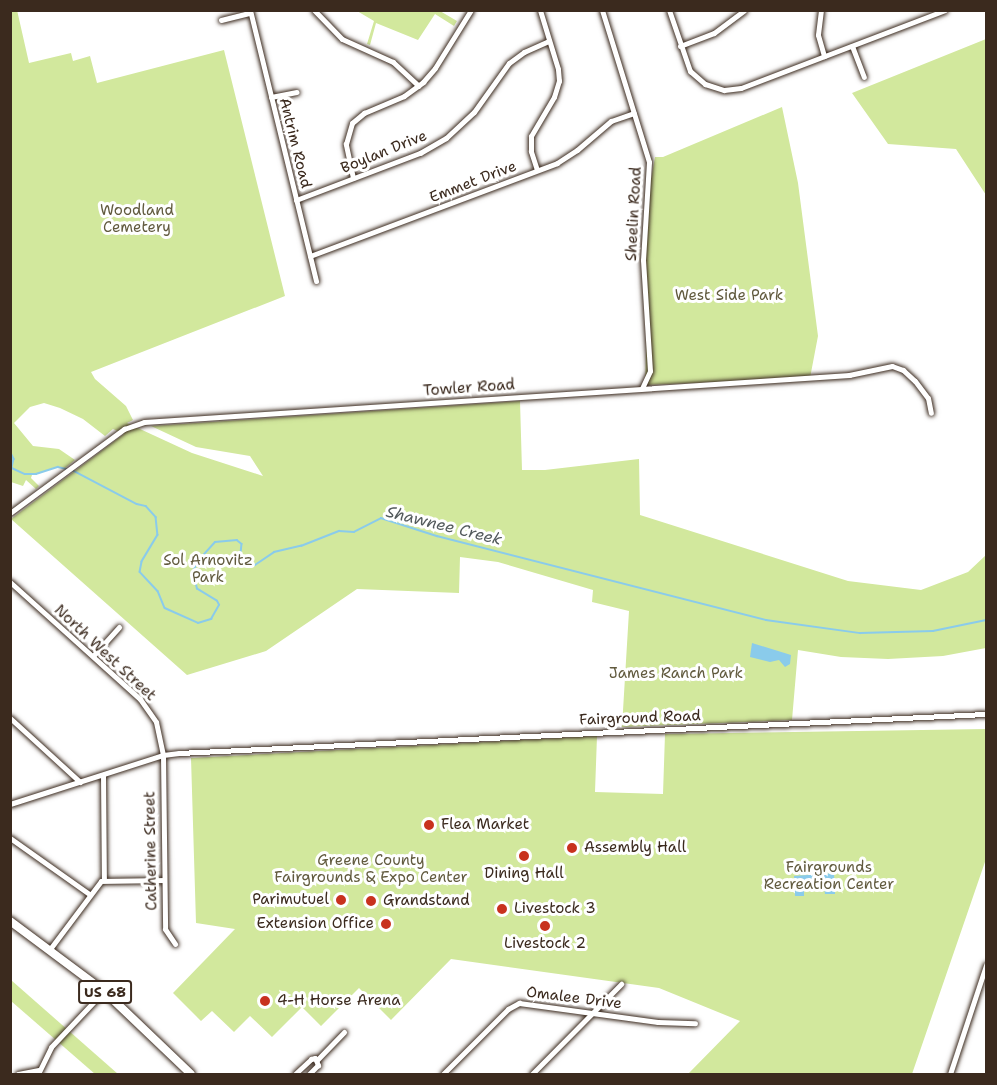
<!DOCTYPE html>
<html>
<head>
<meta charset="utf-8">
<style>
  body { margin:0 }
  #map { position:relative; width:997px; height:1085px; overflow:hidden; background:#fff; font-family:"Shantell Sans",sans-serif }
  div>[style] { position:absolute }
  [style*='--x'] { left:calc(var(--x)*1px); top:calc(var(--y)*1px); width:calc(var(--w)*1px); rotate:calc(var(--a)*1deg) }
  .green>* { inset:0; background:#d2e89d }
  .water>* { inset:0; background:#8acbeb }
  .stream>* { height:1.5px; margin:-0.75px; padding:0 0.75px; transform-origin:0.75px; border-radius:0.75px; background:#8acbeb }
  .roads { filter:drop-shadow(0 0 2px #3b2a1e) drop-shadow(0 0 2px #3b2a1e) }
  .minor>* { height:5px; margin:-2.5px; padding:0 2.5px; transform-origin:2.5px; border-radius:2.5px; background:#fff }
  .highway>* { height:8px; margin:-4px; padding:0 4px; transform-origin:4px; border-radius:4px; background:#fff }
  .dots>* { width:16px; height:16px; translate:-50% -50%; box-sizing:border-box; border:3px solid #fff; border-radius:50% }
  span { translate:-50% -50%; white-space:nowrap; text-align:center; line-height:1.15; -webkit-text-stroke:6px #fff; paint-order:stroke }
  .shield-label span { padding:2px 4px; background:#fff; border:2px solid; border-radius:4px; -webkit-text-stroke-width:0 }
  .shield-label { font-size:14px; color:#3b2a1e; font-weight:700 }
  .street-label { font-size:15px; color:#3b2a1e }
  .park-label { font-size:15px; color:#615a3e }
  .poi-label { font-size:15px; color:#3b2a1e }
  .left { translate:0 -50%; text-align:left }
  .right { translate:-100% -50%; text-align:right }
  .water-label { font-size:16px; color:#535a5c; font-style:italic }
  .frame { position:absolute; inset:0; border:12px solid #3b2a1e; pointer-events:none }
</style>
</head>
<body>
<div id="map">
  <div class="green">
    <i style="clip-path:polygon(17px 10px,29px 63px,71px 53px,73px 61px,90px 56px,97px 83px,224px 50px,285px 296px,91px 372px,95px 379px,126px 406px,133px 420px,127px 423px,192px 453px,263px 476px,250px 456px,196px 447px,151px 426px,520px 401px,522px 470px,545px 470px,639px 459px,640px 515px,848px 581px,921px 590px,968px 572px,986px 555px,986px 648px,943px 656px,888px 659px,841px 657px,798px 650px,792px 720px,622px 727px,629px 611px,592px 602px,593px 590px,498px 562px,460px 557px,459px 593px,357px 589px,266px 651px,187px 675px,11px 519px,124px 434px,113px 429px,105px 436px,83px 419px,60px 408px,44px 403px,30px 407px,14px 423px,33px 446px,59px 449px,75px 460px,65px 468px,58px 467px,32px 475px,31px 478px,39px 486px,36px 489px,26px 480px,23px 486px,11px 482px,10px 11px)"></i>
    <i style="clip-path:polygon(357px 11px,440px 11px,457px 21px,454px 26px,435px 14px,418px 40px,376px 23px,370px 45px,367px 44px,374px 21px)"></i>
    <i style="clip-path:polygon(986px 39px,986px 195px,956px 149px,888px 144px,852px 93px)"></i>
    <i style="clip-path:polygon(782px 107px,798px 183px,818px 336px,810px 378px,645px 385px,647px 320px,644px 220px,655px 157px,663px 157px)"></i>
    <i style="clip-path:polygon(986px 729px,986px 859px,912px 1074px,688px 1074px,740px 1021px,659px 988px,451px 959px,391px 1020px,359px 988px,321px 1026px,302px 1007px,272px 1037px,250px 1016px,234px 1032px,212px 1011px,201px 1021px,173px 993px,235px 929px,196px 923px,191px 758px,597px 736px,595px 792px,663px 794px,665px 734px)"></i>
    <i style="clip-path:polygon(11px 980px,118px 1074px,95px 1074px,11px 1001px)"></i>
  </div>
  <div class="water">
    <i style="clip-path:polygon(752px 643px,791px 655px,790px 664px,785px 667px,779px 660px,770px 662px,750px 657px)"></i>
    <i style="clip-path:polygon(834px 873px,835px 894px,825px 894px,824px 887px,804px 888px,804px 896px,795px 896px,794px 876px)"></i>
  </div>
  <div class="stream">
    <i style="--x:10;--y:451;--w:9;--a:63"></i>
    <i style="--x:14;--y:459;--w:9;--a:103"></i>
    <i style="--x:12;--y:468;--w:14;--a:25"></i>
    <i style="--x:25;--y:474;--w:11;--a:0"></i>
    <i style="--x:36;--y:474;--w:23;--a:-18"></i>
    <i style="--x:58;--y:467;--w:9;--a:13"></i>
    <i style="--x:72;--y:470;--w:73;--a:27.6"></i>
    <i style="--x:137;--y:504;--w:9;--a:13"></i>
    <i style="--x:146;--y:506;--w:15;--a:48"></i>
    <i style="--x:156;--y:517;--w:18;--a:84"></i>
    <i style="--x:158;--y:535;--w:31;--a:121"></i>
    <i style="--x:142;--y:562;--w:10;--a:101"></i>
    <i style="--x:140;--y:572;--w:26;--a:47"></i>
    <i style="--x:158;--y:591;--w:18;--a:68"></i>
    <i style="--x:165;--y:608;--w:36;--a:24"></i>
    <i style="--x:198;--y:623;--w:14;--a:-17"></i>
    <i style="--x:211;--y:619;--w:16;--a:-60"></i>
    <i style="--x:219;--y:605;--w:4;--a:-117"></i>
    <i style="--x:217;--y:601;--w:23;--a:-149"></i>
    <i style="--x:197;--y:589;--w:18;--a:-103"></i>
    <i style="--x:193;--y:571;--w:11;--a:-63"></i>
    <i style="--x:198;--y:561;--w:25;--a:-48"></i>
    <i style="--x:215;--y:542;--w:22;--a:-5"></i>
    <i style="--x:237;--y:540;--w:6;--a:39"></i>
    <i style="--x:242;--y:544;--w:9;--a:96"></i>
    <i style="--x:241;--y:553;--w:8;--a:60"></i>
    <i style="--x:245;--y:560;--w:11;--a:27"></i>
    <i style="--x:255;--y:565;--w:23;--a:-34"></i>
    <i style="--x:274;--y:552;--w:28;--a:-13"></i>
    <i style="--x:301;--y:546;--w:41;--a:-21.5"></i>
    <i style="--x:339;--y:531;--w:15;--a:4"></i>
    <i style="--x:354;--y:532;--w:30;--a:-27"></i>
    <i style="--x:381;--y:518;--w:59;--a:17.8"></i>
    <i style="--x:437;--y:536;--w:340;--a:14.3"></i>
    <i style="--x:766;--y:620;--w:95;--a:7.9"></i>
    <i style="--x:860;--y:633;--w:73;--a:-1.6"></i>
    <i style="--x:933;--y:631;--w:54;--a:-11.7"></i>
  </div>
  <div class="roads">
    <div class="minor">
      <i style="--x:250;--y:10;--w:279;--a:76.3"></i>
      <i style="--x:314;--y:10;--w:40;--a:46"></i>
      <i style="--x:342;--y:39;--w:56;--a:24.3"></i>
      <i style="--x:393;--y:62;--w:35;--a:43"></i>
      <i style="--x:602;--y:10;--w:159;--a:72.8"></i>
      <i style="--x:649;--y:162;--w:98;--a:93.5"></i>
      <i style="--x:643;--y:260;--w:111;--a:86.4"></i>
      <i style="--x:650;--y:371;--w:19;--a:115"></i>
      <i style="--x:669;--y:10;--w:65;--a:71"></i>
      <i style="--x:690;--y:71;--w:20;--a:41"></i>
      <i style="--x:705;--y:84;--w:20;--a:18"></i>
      <i style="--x:724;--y:90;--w:17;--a:-7"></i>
      <i style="--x:741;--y:88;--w:218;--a:-20.9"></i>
      <i style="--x:821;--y:10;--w:25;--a:97"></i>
      <i style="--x:818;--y:35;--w:22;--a:74"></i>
      <i style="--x:221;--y:20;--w:30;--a:-14"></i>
      <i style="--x:680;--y:46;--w:36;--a:-21"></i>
      <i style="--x:714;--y:33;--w:38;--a:-37"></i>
      <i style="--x:852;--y:46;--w:33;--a:69"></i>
      <i style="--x:271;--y:97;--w:26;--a:-11"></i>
      <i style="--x:537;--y:170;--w:20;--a:-108"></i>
      <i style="--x:531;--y:151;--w:15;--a:-90"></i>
      <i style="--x:531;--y:136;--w:45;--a:-59.5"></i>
      <i style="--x:554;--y:97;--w:17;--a:-73"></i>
      <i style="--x:559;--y:81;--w:12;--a:-95"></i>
      <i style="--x:558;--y:69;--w:62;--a:-107"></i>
      <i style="--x:353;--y:178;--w:35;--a:-102"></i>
      <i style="--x:346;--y:144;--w:22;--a:-74"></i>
      <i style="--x:352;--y:123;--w:16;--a:-40"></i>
      <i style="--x:364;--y:113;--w:43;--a:-23"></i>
      <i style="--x:404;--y:96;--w:24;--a:-36"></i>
      <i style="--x:423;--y:82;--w:18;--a:-49"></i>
      <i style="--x:435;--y:68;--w:68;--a:-58.2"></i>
      <i style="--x:296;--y:200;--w:133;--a:-20.8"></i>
      <i style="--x:420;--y:153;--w:30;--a:-30"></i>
      <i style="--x:446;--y:138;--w:38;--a:-43"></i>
      <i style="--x:474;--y:112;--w:60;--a:-54.5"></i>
      <i style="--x:509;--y:63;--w:19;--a:-36"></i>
      <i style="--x:524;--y:52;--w:27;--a:-24"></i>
      <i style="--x:310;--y:256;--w:264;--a:-20.6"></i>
      <i style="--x:557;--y:163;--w:24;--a:-33"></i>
      <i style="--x:577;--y:150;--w:45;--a:-40.5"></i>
      <i style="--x:611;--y:121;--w:24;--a:-19"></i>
      <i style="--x:10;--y:513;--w:142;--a:-36.4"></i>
      <i style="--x:124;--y:429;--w:21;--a:-19"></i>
      <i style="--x:144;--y:422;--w:707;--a:-3.81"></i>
      <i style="--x:849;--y:375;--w:44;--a:-11.8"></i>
      <i style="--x:892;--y:366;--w:12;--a:20"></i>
      <i style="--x:903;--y:370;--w:16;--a:43"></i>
      <i style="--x:915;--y:381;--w:21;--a:53"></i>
      <i style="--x:928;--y:398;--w:15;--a:79"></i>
      <i style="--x:10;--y:582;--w:175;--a:42"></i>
      <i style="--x:140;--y:699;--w:28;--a:55"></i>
      <i style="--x:156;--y:722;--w:34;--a:78"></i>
      <i style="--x:163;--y:755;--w:174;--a:89.3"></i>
      <i style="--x:165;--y:929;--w:18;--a:56"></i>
      <i style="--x:93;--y:656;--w:39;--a:-48"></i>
      <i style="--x:10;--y:718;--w:95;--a:42.4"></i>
      <i style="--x:103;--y:775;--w:105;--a:89.5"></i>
      <i style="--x:10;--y:804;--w:161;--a:-17.8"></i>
      <i style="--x:163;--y:755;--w:16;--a:-7"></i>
      <i style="--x:179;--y:753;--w:808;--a:-2.77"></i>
      <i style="--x:10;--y:838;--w:97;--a:35.3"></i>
      <i style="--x:50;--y:949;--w:85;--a:-53.1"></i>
      <i style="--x:101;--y:881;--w:62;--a:-0.9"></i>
      <i style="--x:317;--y:1060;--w:39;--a:-46"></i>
      <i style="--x:18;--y:1074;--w:21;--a:-11"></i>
      <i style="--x:38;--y:1074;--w:30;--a:-64"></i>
      <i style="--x:51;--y:1047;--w:77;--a:-46.6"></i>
      <i style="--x:295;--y:1074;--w:22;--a:-43"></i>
      <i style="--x:311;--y:1059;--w:4;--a:-14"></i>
      <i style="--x:315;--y:1058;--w:8;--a:67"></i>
      <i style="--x:318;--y:1065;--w:13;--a:135"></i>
      <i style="--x:443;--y:1074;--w:92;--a:-45"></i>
      <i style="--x:508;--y:1009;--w:13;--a:-29"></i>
      <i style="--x:519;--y:1003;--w:140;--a:7.8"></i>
      <i style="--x:658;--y:1022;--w:37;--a:2"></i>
      <i style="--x:532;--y:1074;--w:127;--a:-45.3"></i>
      <i style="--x:950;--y:1074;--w:115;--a:-71.7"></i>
    </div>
    <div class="highway">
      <i style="--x:10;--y:921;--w:117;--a:36.7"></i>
      <i style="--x:104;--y:991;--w:120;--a:43.7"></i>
    </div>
  </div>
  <div class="dots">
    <i style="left:429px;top:825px;background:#c8321e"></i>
    <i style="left:572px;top:848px;background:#c8321e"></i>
    <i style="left:524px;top:856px;background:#c8321e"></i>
    <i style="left:341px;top:900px;background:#c8321e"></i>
    <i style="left:371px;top:901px;background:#c8321e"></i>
    <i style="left:502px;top:909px;background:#c8321e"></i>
    <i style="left:386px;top:924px;background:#c8321e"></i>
    <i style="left:545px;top:926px;background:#c8321e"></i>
    <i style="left:265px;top:1001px;background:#c8321e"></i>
  </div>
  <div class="shield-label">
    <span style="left:105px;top:992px">US 68</span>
  </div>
  <div class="street-label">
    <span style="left:295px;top:143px;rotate:76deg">Antrim Road</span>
    <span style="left:384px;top:152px;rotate:-22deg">Boylan Drive</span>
    <span style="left:473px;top:182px;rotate:-21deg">Emmet Drive</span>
    <span style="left:634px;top:214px;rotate:-87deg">Sheelin Road</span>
    <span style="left:469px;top:388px;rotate:-4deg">Towler Road</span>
    <span style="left:105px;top:653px;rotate:43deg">North West Street</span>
    <span style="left:640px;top:718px;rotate:-2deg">Fairground Road</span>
    <span style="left:151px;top:851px;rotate:-91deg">Catherine Street</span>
    <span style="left:574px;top:998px;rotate:7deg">Omalee Drive</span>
  </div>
  <div class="park-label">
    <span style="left:137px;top:219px">Woodland<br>Cemetery</span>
    <span style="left:729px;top:296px">West Side Park</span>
    <span style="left:208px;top:569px">Sol Arnovitz<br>Park</span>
    <span style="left:676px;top:674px">James Ranch Park</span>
    <span style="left:371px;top:869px">Greene County<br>Fairgrounds &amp; Expo Center</span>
    <span style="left:829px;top:876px">Fairgrounds<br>Recreation Center</span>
  </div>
  <div class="poi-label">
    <span class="left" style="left:441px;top:825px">Flea Market</span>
    <span class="left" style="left:584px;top:848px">Assembly Hall</span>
    <span style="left:524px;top:874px">Dining Hall</span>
    <span class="right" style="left:329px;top:900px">Parimutuel</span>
    <span class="left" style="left:383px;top:901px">Grandstand</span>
    <span class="left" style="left:514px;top:909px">Livestock 3</span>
    <span class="right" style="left:374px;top:924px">Extension Office</span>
    <span style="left:545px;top:944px">Livestock 2</span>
    <span class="left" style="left:277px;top:1001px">4-H Horse Arena</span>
  </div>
  <div class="water-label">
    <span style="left:444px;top:526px;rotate:14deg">Shawnee Creek</span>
  </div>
  <div class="frame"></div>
</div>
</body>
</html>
